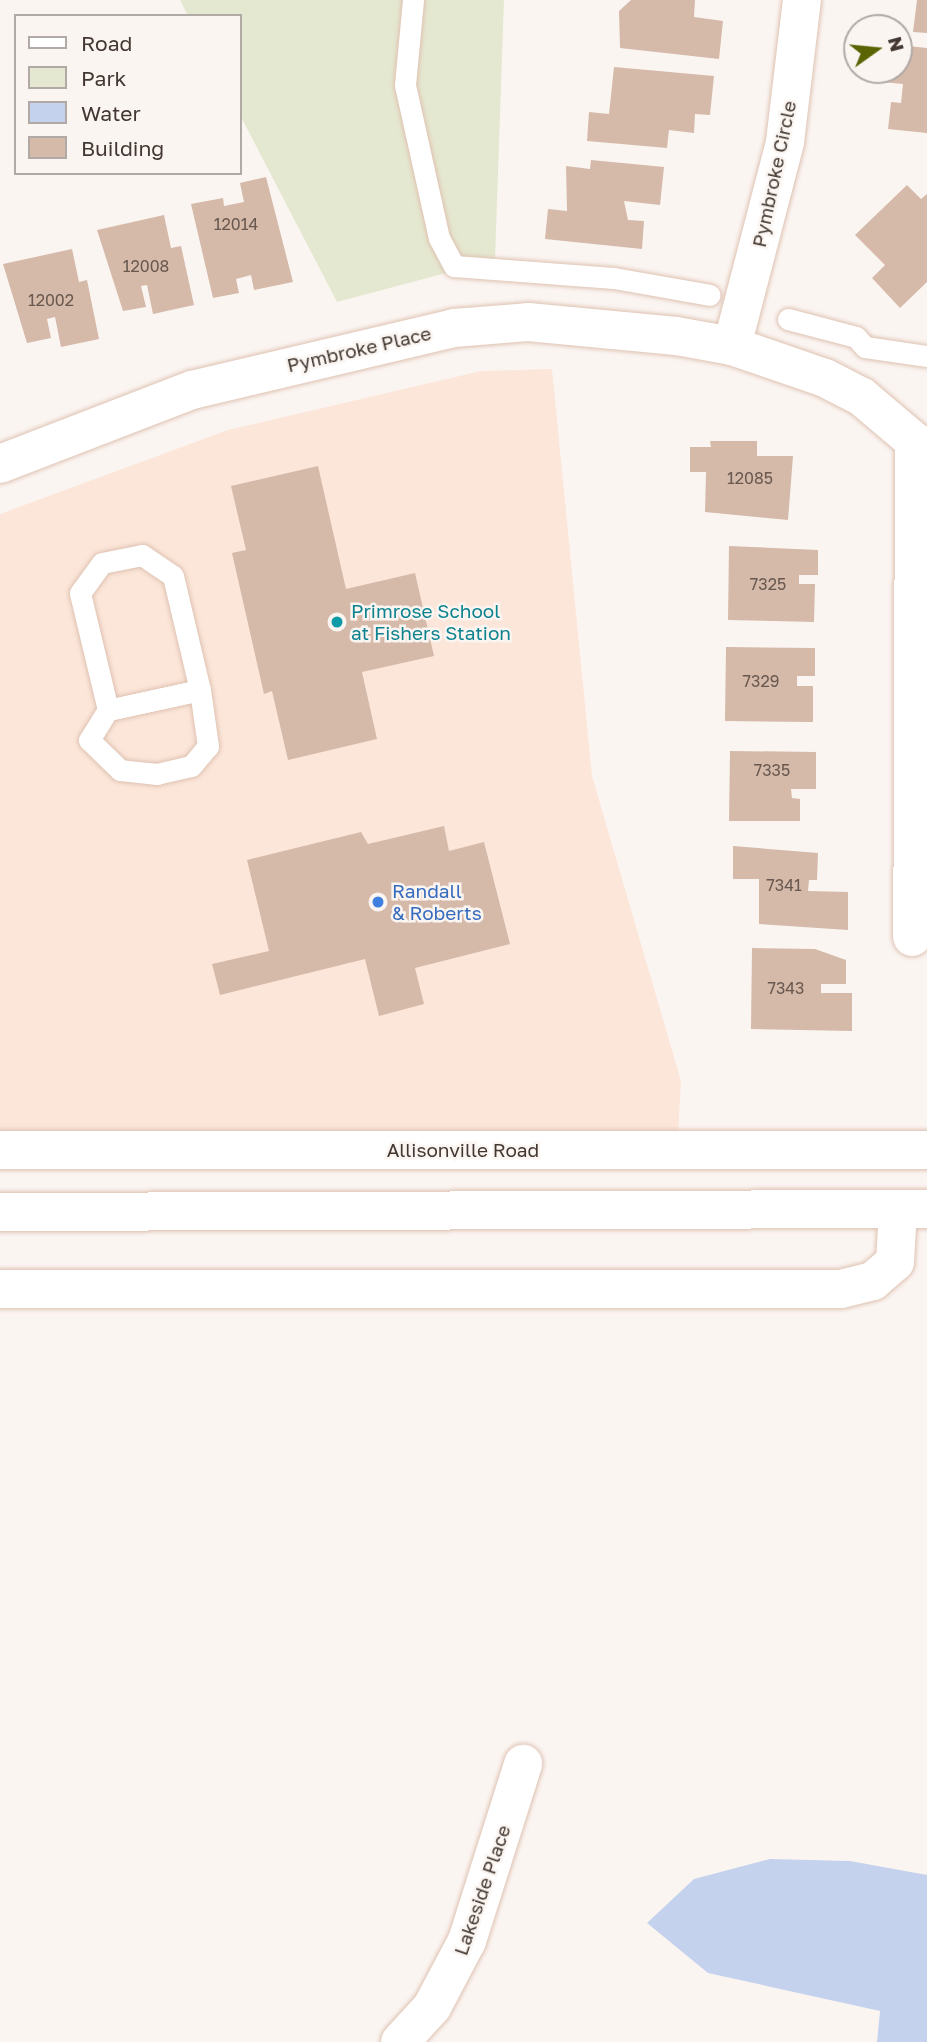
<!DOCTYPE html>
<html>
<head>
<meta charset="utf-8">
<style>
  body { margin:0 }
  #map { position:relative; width:927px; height:2042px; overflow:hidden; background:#fbf5f2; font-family:"Golos Text",sans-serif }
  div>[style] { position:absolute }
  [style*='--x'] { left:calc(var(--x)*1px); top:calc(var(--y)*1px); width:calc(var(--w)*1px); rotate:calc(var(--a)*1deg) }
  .built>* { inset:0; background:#fce6d9 }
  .green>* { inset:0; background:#e5e8d0 }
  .water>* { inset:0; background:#c4d2ee }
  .building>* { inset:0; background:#d5b9a9 }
  .roads { filter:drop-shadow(0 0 2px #dec2b2) drop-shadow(0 0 2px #dec2b2) }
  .service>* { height:21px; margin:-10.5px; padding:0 10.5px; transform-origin:10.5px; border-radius:10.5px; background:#fff }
  .minor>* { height:38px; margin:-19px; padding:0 19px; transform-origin:19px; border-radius:19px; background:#fff }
  .primary>* { height:38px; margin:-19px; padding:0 19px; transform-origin:19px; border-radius:19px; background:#fff }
  .dots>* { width:19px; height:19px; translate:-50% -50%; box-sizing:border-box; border:4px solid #fbf5f2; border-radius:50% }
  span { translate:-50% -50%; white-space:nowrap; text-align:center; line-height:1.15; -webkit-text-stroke:5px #fbf5f2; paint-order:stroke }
  .number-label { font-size:16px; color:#68584f }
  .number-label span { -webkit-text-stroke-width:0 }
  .street-label { font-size:19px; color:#433831 }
  .culture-label { font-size:19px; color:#0d838f }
  .left { translate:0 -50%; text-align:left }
  .shop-label { font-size:19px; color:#366cbe }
  .legend { position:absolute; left:14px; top:14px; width:228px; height:161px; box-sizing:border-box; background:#fbf5f2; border:2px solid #b1a9a5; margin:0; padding:9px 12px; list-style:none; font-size:21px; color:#433831 }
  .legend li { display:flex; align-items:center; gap:14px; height:35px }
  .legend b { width:35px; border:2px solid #b1a9a5 }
  .north { position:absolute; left:843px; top:14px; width:70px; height:70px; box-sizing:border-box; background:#fbf5f2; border:2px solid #b1a9a5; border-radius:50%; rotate:75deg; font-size:19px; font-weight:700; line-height:28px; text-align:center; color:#433831 }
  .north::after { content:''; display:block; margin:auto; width:24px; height:32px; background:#5b6404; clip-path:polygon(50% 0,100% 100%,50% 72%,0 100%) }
</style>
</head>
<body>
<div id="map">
  <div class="built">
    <i style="clip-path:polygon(552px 369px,592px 776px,681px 1081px,678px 1135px,0 1133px,0 514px,228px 430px,481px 371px)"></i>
  </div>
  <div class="green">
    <i style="clip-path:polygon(180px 0,504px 0,495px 260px,337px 302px,240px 115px,240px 16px,188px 16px)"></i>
  </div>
  <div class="water">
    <i style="clip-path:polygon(770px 1859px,850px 1861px,927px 1875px,927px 2042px,877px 2042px,880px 2011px,708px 1973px,647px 1923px,694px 1879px)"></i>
  </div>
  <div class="building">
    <i style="clip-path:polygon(631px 0,695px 0,694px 17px,723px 21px,719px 59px,620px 48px,619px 11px)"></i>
    <i style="clip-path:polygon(917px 0,927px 0,927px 33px,913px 32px)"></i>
    <i style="clip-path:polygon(899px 45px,927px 48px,927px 133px,888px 129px,891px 102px,901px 103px,903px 84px,872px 81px,873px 70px,899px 70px)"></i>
    <i style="clip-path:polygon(614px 67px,714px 76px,710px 115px,695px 114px,694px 133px,669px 130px,667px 148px,587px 141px,589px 112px,609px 114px)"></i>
    <i style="clip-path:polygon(591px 160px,664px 167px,660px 205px,624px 201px,628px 220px,644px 221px,642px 249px,545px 239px,548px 209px,567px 211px,566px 166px,590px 169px)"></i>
    <i style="clip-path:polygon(266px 177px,293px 282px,254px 290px,251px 275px,236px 279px,239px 293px,213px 298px,191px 204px,223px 198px,224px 206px,244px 202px,240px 183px)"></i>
    <i style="clip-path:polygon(907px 185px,921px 199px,927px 194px,927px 282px,900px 308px,872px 278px,885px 265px,855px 235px)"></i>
    <i style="clip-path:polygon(164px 215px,171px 248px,181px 246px,194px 305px,153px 314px,147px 285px,141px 286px,146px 307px,123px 311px,97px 230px)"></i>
    <i style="clip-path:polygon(72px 249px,79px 282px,87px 280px,99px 339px,61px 347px,55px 317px,47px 319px,51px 338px,27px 343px,3px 264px)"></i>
    <i style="clip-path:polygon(710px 441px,757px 441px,757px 456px,793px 456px,788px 520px,705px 512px,706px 472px,690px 472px,690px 447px,711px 447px)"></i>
    <i style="clip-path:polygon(318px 466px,346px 589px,415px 573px,434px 656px,362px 672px,377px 739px,288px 760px,272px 691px,264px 694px,232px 553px,246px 550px,231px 486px)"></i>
    <i style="clip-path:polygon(729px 546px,818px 550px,818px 575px,799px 575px,799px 584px,815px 584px,814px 622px,728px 620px)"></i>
    <i style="clip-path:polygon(726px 647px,815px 648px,815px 676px,797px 676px,797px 686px,813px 686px,813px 722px,725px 721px)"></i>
    <i style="clip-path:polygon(730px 751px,816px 752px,816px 789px,791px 789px,792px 798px,800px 799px,800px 821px,729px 821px)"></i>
    <i style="clip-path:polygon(444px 826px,449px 851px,484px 842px,510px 944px,415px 968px,424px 1004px,379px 1016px,365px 959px,220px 995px,212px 964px,269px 951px,247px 860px,361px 832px,368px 844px)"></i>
    <i style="clip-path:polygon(733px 846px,818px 853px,817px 880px,809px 880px,808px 891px,848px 892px,848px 930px,759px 924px,759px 879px,733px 879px)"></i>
    <i style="clip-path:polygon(752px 948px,815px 949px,846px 960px,846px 984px,821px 984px,821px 993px,852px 993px,852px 1031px,751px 1029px)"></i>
  </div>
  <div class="roads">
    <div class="service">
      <i style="--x:413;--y:0;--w:85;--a:95.4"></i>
      <i style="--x:405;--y:85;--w:157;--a:77.5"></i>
      <i style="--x:439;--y:238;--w:32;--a:62"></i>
      <i style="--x:454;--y:266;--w:160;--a:4.3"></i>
      <i style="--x:614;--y:278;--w:97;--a:10"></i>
      <i style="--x:788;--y:319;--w:70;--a:14.8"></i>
      <i style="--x:856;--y:337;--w:13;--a:48"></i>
      <i style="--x:865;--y:347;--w:63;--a:8.3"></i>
      <i style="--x:142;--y:555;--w:37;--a:34"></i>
      <i style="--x:173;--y:576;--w:117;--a:76.7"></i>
      <i style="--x:200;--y:690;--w:94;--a:167.7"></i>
      <i style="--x:108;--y:710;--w:120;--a:-103.5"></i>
      <i style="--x:80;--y:593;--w:37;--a:-54"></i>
      <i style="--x:102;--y:563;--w:41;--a:-11.3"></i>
      <i style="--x:200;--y:690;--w:57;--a:81.9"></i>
      <i style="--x:208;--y:746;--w:26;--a:130"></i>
      <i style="--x:191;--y:766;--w:35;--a:167"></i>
      <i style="--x:157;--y:774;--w:37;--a:-174"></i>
      <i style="--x:120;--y:770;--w:43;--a:-135.9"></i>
      <i style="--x:89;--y:740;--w:36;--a:-58"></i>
      <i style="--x:108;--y:710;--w:94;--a:-12.3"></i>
    </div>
    <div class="minor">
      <i style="--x:732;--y:346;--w:211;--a:-75.4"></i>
      <i style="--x:785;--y:142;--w:143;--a:-83.2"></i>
      <i style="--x:0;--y:464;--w:206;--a:-21.1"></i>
      <i style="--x:192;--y:390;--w:269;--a:-13.3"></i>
      <i style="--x:454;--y:328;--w:74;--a:-4.6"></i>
      <i style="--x:528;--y:322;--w:149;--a:5.4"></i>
      <i style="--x:676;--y:336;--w:57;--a:10.1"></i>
      <i style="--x:732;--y:346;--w:98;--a:19"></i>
      <i style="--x:825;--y:378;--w:42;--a:27.2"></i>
      <i style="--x:862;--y:397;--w:68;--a:40.2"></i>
      <i style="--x:914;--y:441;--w:496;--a:90.2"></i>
      <i style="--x:0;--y:1289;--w:841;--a:0"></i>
      <i style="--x:841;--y:1289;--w:33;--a:-14"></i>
      <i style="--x:873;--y:1281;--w:29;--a:-41"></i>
      <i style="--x:895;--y:1262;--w:52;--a:-86.7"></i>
      <i style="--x:400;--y:2042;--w:47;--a:-47.6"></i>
      <i style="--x:432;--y:2007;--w:75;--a:-62.1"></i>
      <i style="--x:467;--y:1941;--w:186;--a:-72.4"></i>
    </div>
    <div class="primary">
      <i style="--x:0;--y:1150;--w:927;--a:0"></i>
      <i style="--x:0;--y:1212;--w:927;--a:-0.19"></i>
    </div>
  </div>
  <div class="dots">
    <i style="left:337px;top:622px;background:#0f9aa8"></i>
    <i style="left:378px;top:902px;background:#3f7fe0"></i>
  </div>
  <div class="number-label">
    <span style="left:236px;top:224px">12014</span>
    <span style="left:146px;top:266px">12008</span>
    <span style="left:51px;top:300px">12002</span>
    <span style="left:750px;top:478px">12085</span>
    <span style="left:768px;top:584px">7325</span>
    <span style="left:761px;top:681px">7329</span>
    <span style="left:772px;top:770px">7335</span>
    <span style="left:784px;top:885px">7341</span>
    <span style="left:786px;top:988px">7343</span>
  </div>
  <div class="street-label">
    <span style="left:774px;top:174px;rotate:-78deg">Pymbroke Circle</span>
    <span style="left:359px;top:349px;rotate:-13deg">Pymbroke Place</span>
    <span style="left:463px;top:1150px">Allisonville Road</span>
    <span style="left:482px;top:1890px;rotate:-71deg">Lakeside Place</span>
  </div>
  <div class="culture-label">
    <span class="left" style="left:351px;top:622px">Primrose School<br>at Fishers Station</span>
  </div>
  <div class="shop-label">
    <span class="left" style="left:392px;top:902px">Randall<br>&amp; Roberts</span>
  </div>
  <ul class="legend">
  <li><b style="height:9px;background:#fff"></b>Road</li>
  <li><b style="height:19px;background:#e5e8d0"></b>Park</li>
  <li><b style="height:19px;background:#c4d2ee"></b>Water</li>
  <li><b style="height:19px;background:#d5b9a9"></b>Building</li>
  </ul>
  <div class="north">N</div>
</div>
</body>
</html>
